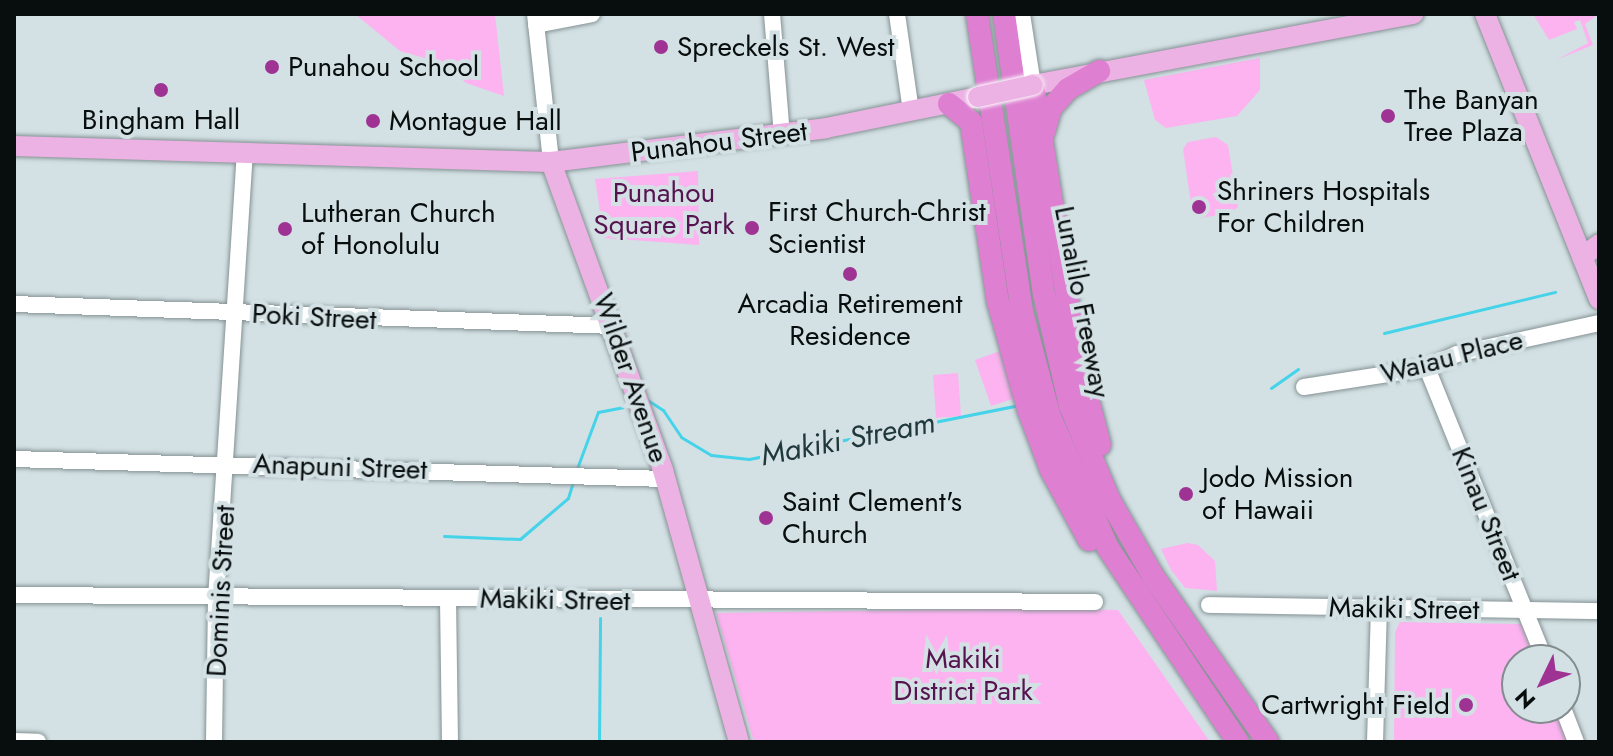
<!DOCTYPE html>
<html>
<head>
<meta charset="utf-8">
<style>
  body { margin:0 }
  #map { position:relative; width:1613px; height:756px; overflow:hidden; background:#d3e1e4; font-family:Jost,sans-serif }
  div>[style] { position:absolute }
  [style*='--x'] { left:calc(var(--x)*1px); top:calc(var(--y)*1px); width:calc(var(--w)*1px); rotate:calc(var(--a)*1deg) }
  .green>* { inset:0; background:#fcb3f0 }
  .stream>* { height:3px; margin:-1.5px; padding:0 1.5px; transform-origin:1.5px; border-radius:1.5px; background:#44d3e9 }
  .roads { filter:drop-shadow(0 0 2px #859294) drop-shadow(0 0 2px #859294) }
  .minor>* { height:16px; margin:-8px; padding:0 8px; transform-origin:8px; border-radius:8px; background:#fff }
  .major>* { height:20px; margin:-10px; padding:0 10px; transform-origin:10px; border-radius:10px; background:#ebb2e3 }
  .highway>* { height:22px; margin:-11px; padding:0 11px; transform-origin:11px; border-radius:11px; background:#de7fd1 }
  .bridges { filter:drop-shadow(0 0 2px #fff) drop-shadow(0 0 2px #fff) }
  .major-bridge>* { height:20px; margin:-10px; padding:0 10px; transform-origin:10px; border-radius:10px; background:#ebb2e3 }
  .dots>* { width:22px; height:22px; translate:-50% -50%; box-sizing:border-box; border:4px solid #d3e1e4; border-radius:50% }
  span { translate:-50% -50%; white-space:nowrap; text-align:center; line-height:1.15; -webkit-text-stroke:8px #d3e1e4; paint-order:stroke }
  .poi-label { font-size:28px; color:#080d0e }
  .left { translate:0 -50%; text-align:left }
  .right { translate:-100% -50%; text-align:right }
  .street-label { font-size:28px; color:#080d0e }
  .park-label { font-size:28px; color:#55134f }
  .water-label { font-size:30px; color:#20383c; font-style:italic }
  .frame { position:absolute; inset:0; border:16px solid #080d0e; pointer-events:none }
  .north { position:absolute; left:1501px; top:644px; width:80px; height:80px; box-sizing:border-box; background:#d3e1e4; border:2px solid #828c8e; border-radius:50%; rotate:227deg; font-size:22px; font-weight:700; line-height:32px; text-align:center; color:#080d0e }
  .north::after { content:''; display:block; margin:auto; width:28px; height:36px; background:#9f3394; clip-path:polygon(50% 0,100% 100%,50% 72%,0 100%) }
</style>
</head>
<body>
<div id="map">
  <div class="green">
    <i style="clip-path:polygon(355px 14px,495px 14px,504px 96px,466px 83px,445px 64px,400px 51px)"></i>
    <i style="clip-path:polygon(1533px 14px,1599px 14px,1585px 24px,1593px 45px,1556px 60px,1588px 43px,1580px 20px,1574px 22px,1577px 29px,1549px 40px)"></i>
    <i style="clip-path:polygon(1260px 58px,1260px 90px,1237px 116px,1166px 128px,1155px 120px,1144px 80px)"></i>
    <i style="clip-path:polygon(1216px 137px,1228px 145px,1238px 207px,1231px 213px,1200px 218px,1192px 210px,1183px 149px,1188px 142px)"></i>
    <i style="clip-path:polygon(698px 171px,699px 245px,604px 238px,595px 179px)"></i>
    <i style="clip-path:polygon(1000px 351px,1016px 398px,991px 406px,975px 360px)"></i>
    <i style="clip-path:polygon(958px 373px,961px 416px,936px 418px,933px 375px)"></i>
    <i style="clip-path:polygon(1187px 543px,1198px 545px,1215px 561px,1217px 591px,1185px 588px,1171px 570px,1161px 549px)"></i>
    <i style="clip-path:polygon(1043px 608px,1118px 610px,1210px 742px,754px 742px,716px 613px)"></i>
    <i style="clip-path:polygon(1400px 622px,1521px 624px,1535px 660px,1517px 660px,1517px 708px,1554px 708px,1567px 742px,1394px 742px,1395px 632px)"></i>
  </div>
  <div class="stream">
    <i style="--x:1384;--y:333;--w:176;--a:-13.5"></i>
    <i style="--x:1271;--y:388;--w:33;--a:-35"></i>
    <i style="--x:649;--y:401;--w:17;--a:33"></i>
    <i style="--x:663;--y:410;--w:32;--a:56"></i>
    <i style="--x:681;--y:437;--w:35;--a:31"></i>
    <i style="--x:711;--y:455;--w:38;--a:6"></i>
    <i style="--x:749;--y:459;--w:276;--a:-11.3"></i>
    <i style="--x:576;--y:471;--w:63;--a:-69.6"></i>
    <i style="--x:598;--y:412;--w:25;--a:-11"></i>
    <i style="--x:444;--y:536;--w:76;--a:2.3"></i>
    <i style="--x:520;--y:539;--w:63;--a:-40.5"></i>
    <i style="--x:568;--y:498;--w:17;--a:-73"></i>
    <i style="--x:599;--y:742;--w:124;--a:-89.5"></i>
  </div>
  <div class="roads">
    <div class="minor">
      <i style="--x:535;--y:14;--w:149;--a:83.8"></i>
      <i style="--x:772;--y:14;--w:121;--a:85.3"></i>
      <i style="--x:897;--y:14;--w:98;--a:81.8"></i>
      <i style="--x:1022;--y:14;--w:72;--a:81.2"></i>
      <i style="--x:536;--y:25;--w:57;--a:-11.1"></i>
      <i style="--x:14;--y:304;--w:600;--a:2.1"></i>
      <i style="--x:1427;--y:368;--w:315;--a:68"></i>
      <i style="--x:1304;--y:387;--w:124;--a:-8.8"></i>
      <i style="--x:1427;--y:368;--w:33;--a:-25"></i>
      <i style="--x:1457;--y:354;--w:145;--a:-12.3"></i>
      <i style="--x:14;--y:459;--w:652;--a:1.76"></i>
      <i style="--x:14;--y:595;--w:1081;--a:0.37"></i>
      <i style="--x:448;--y:599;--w:143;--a:89.2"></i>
      <i style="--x:1209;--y:605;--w:390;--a:0.9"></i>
      <i style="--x:1563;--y:708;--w:36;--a:69"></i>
      <i style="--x:14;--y:741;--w:24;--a:2"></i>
      <i style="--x:214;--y:742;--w:143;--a:-89.2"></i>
      <i style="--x:216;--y:599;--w:448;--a:-86.3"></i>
      <i style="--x:1375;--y:742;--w:132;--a:-88.3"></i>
    </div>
    <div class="major">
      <i style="--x:1485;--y:14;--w:307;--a:68.2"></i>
      <i style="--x:1033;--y:85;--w:387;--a:-10.6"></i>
      <i style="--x:14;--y:146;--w:537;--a:1.71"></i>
      <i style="--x:551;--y:162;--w:277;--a:-7"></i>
      <i style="--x:826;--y:128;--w:155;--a:-11.5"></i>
      <i style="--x:551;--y:162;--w:328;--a:70"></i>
      <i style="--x:663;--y:470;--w:282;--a:74.4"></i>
      <i style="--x:1582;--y:257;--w:21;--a:-37"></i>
    </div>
    <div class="highway">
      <i style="--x:977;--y:14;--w:301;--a:81.4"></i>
      <i style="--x:1022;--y:312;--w:109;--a:75.1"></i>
      <i style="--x:1050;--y:417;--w:143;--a:66.1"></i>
      <i style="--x:1108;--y:548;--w:234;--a:56.2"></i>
      <i style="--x:1004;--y:14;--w:283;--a:81.9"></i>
      <i style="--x:1044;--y:294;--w:115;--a:76.9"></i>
      <i style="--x:1070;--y:406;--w:103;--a:67.2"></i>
      <i style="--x:1110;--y:501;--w:86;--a:60.2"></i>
      <i style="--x:1153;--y:576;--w:202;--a:55.3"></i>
      <i style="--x:1033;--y:85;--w:272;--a:80.9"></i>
      <i style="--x:1076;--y:354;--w:94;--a:75.2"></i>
      <i style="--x:949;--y:104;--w:28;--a:39"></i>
      <i style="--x:971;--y:122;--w:182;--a:81.5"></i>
      <i style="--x:998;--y:302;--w:111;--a:74.3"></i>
      <i style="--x:1028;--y:409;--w:65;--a:69.3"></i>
      <i style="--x:1051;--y:470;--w:80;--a:61.5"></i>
      <i style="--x:1044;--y:132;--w:25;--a:-74"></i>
      <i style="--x:1051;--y:108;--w:25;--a:-48"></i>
      <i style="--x:1068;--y:89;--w:36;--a:-30"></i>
    </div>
  </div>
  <div class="bridges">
    <div class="major-bridge">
      <i style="--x:978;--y:97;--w:56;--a:-12.3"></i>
    </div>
  </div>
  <div class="dots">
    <i style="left:661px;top:47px;background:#9f3394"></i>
    <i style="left:272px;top:67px;background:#9f3394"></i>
    <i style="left:161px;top:90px;background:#9f3394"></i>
    <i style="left:1388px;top:116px;background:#9f3394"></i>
    <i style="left:373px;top:121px;background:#9f3394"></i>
    <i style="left:1199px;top:207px;background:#9f3394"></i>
    <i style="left:752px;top:228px;background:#9f3394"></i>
    <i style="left:285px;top:229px;background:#9f3394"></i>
    <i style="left:850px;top:274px;background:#9f3394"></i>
    <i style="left:1186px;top:494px;background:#9f3394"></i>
    <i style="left:766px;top:518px;background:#9f3394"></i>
    <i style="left:1466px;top:705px;background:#9f3394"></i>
  </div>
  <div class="poi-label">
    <span class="left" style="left:677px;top:47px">Spreckels St. West</span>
    <span class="left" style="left:288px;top:67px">Punahou School</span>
    <span class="left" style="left:1404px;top:116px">The Banyan<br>Tree Plaza</span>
    <span style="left:161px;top:120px">Bingham Hall</span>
    <span class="left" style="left:389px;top:121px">Montague Hall</span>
    <span class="left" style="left:1217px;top:207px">Shriners Hospitals<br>For Children</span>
    <span class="left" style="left:768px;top:228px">First Church-Christ<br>Scientist</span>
    <span class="left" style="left:301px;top:229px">Lutheran Church<br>of Honolulu</span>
    <span style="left:850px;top:320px">Arcadia Retirement<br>Residence</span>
    <span class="left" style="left:1202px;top:494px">Jodo Mission<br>of Hawaii</span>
    <span class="left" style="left:782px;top:518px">Saint Clement's<br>Church</span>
    <span class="right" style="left:1450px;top:705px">Cartwright Field</span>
  </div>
  <div class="street-label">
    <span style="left:719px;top:142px;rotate:-7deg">Punahou Street</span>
    <span style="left:1082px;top:302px;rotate:79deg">Lunalilo Freeway</span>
    <span style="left:314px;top:317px;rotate:3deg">Poki Street</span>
    <span style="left:1452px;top:357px;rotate:-14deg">Waiau Place</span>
    <span style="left:631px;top:378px;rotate:71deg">Wilder Avenue</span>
    <span style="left:340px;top:467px;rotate:2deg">Anapuni Street</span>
    <span style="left:1486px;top:514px;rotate:68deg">Kinau Street</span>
    <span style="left:221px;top:591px;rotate:-87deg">Dominis Street</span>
    <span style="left:555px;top:600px;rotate:1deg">Makiki Street</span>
    <span style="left:1404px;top:609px;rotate:1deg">Makiki Street</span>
  </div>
  <div class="park-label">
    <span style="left:664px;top:209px">Punahou<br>Square Park</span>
    <span style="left:963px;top:675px">Makiki<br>District Park</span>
  </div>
  <div class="water-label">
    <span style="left:848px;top:439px;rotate:-11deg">Makiki Stream</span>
  </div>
  <div class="frame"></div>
  <div class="north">N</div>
</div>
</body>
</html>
